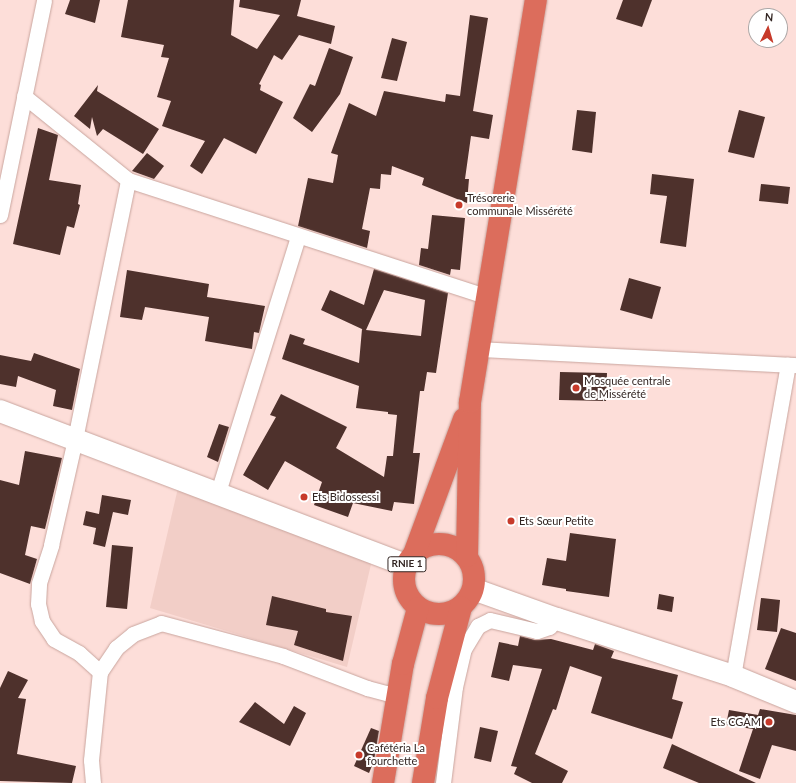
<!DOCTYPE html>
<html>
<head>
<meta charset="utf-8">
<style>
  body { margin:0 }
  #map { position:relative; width:796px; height:783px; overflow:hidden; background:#fdded9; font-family:Lato,sans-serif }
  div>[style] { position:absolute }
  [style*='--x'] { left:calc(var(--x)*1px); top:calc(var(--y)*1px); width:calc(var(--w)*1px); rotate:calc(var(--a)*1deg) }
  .built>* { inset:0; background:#f2cec7 }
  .building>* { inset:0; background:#4e312c }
  .roads { filter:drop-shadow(0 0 1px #c9a59e) drop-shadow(0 0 1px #c9a59e) }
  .street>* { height:15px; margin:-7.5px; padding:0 7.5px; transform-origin:7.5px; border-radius:7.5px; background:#fff }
  .secondary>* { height:22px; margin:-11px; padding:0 11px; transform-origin:11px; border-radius:11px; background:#fff }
  .highway>* { height:22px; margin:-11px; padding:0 11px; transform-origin:11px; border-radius:11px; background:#dc6d5c }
  .highway>.ring { margin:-11px; padding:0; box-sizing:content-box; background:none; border:22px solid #dc6d5c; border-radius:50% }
  .dots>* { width:11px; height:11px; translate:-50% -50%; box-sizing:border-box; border:2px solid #fff; border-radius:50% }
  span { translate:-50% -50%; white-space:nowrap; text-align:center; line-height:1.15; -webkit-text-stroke:4px #fff; paint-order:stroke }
  .shield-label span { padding:1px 3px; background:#fff; border:1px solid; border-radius:3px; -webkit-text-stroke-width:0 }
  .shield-label { font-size:10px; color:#332623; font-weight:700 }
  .poi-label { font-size:11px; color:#332623 }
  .left { translate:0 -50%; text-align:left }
  .right { translate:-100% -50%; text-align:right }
  .north { position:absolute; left:748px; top:8px; width:40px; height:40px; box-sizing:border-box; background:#fff; border:1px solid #ada8a7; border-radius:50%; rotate:5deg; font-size:11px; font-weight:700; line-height:16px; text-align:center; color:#332623 }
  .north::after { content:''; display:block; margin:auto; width:14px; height:18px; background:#c73a2a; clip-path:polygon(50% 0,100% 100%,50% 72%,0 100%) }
</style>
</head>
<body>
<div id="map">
  <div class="built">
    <i style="clip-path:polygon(178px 488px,372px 560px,347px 667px,150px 608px)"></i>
  </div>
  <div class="building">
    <i style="clip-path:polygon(70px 0,100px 0,95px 23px,65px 14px)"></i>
    <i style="clip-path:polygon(128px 0,234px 0,231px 35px,257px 49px,280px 15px,239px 7px,240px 0,301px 0,297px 16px,335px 26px,331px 44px,299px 35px,282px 60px,274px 55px,259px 84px,261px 85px,260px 90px,283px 102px,256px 154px,224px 138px,202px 174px,190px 166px,205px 141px,162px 126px,171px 101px,157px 97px,169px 58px,161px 57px,164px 45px,121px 37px)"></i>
    <i style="clip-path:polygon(623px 0,652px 0,642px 27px,616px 19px)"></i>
    <i style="clip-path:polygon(470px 15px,488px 18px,473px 111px,493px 115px,489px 139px,471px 136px,465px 179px,469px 179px,467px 203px,422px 185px,424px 178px,392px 166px,391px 175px,381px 174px,380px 189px,370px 188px,362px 229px,370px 231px,367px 248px,298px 226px,308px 178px,333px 183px,338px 155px,331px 153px,349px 103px,376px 116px,384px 91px,445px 102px,446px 94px,460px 96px)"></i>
    <i style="clip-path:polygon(392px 38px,407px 42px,397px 81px,381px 78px)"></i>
    <i style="clip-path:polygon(329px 48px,353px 57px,340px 94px,312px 132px,293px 118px,310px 84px,315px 86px)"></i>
    <i style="clip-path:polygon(98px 85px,97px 91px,159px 129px,143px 154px,103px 129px,97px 136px,92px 117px,90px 129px,74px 116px)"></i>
    <i style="clip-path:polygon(577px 110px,596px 112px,592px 153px,572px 150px)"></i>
    <i style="clip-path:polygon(739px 110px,765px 117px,754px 158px,728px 152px)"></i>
    <i style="clip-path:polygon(38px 128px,58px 135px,49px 180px,81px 185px,78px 204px,80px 205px,74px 228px,67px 226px,60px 255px,13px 244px)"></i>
    <i style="clip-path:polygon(147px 153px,164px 166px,154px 179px,132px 171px)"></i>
    <i style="clip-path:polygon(652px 174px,694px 179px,686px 247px,660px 243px,667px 196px,650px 194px)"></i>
    <i style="clip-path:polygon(761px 184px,790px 187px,788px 204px,759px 201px)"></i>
    <i style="clip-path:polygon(432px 215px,465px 218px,460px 270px,451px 269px,450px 275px,419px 265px,421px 248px,428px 249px)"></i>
    <i style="clip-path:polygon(evenodd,374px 269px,448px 293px,436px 373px,427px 372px,424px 391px,420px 391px,413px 453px,420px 453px,414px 504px,394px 502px,392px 511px,353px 503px,348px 517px,314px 505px,322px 482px,285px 461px,268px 490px,243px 475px,276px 417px,270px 415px,281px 394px,347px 427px,336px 448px,384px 477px,387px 456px,393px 456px,397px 415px,388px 414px,388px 412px,356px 408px,359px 386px,282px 359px,290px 334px,305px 339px,303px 344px,359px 363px,362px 329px,364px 330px,321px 310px,330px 290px,364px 305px,374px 269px,384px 290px,425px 300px,421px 336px,366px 330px,384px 290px)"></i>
    <i style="clip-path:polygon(127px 270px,209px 284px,207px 297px,265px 306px,259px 333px,254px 332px,252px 349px,205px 341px,209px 317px,145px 307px,142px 320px,120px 317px)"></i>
    <i style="clip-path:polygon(629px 278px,661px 287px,652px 319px,620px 310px)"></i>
    <i style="clip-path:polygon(34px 353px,80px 369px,72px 410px,53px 406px,56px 390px,18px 376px,16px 387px,0 384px,0 355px,31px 361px)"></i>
    <i style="clip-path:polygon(560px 372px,607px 373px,606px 401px,559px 400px)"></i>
    <i style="clip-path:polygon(219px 424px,229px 427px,218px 462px,207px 457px)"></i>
    <i style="clip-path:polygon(25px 451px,62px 458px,45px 529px,31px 526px,25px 555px,37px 559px,30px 584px,0 573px,0 480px,19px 485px)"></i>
    <i style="clip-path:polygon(102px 495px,131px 500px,128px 515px,113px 512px,105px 547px,93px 544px,96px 528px,83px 525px,86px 511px,99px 514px)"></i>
    <i style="clip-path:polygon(570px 533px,616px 539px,609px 597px,566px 591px,566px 589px,542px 585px,547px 558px,566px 561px)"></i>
    <i style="clip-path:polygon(112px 545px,133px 547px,127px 609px,106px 607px)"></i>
    <i style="clip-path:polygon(659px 594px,674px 597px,672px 612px,657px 609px)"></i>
    <i style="clip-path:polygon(272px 596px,326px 609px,326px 612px,352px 616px,343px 661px,294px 645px,298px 631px,266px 625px)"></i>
    <i style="clip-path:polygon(761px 598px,780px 600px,777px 632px,757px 630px)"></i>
    <i style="clip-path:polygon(781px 628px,796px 633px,796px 681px,765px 669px)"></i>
    <i style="clip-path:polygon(520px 636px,535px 640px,551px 639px,593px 650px,595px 644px,614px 651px,611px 658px,678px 675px,672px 699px,683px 702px,672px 739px,591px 713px,602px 677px,570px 666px,556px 710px,553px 709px,535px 754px,568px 771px,562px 783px,532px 783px,514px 774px,517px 767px,511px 766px,542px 669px,513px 665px,509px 681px,491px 677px,499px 642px,518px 646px)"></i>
    <i style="clip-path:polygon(8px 671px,28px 680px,18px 698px,26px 699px,17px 754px,76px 766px,72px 783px,0 781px,0 688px)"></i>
    <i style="clip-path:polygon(255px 702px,284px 724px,294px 706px,306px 713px,290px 746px,239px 722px)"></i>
    <i style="clip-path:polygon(760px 709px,796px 715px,796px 751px,772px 745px,760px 779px,739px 771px,753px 729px,726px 725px,729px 710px,758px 715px)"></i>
    <i style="clip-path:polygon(480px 727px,498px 731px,491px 762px,474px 758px)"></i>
    <i style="clip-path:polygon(371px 728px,379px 731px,374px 761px,369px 773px,354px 766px)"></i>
    <i style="clip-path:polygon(672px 744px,756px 783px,699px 783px,663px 768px)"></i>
  </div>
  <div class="roads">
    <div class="street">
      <i style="--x:24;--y:96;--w:134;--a:38.9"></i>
      <i style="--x:128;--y:180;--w:379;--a:18"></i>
      <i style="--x:0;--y:215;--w:219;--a:-78.4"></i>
      <i style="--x:479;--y:349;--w:317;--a:2.9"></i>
      <i style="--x:218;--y:492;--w:267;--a:-72.6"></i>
      <i style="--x:100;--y:672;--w:28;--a:-138"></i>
      <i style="--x:79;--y:653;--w:29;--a:-151"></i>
      <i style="--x:54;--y:639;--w:22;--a:-124"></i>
      <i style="--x:42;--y:621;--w:17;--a:-103"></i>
      <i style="--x:38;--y:604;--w:21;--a:-87"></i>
      <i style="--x:39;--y:583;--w:40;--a:-72"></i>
      <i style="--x:51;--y:545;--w:109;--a:-77.2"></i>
      <i style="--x:75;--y:439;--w:264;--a:-78.4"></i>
      <i style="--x:733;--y:676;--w:316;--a:-80"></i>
      <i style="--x:93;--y:783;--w:23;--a:-95"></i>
      <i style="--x:91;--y:760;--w:88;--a:-84.2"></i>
      <i style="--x:100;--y:672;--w:29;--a:-56"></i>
      <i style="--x:116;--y:648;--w:22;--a:-39"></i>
      <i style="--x:133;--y:634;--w:30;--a:-21"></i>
      <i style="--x:161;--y:623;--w:126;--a:15.1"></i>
      <i style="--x:283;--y:656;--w:90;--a:20.9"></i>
      <i style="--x:367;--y:688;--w:30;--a:15"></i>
      <i style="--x:443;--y:783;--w:97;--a:-82.9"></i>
      <i style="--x:455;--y:687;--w:39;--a:-77"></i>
      <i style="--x:464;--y:649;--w:27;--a:-59"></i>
      <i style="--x:478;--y:626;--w:13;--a:-27"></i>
      <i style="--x:490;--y:620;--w:48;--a:13.2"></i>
      <i style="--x:537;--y:631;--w:13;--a:-18"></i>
      <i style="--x:549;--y:627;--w:11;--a:-45"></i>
    </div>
    <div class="secondary">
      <i style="--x:0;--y:411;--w:434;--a:20.8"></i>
      <i style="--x:473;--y:589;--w:89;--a:19.7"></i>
      <i style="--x:557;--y:619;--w:185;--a:17.9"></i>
      <i style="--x:733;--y:676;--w:68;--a:22.4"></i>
    </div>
    <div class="highway">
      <i class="ring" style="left:404px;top:544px;width:48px;height:48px"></i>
      <i style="--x:414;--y:554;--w:144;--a:-69.7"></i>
      <i style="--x:467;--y:556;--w:154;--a:-88.9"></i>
      <i style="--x:470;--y:402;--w:407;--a:-80.7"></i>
      <i style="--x:383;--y:783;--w:121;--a:-80.5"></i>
      <i style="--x:403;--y:664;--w:58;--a:-75"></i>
      <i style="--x:423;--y:783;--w:86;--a:-80.6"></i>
      <i style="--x:437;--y:698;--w:94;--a:-75.2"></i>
    </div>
  </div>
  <div class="dots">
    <i style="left:459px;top:205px;background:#c73a2a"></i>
    <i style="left:576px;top:388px;background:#c73a2a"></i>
    <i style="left:304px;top:497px;background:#c73a2a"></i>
    <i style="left:511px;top:521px;background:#c73a2a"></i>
    <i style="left:769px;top:722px;background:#c73a2a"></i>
    <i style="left:359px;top:755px;background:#c73a2a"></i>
  </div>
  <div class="shield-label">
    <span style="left:407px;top:564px">RNIE 1</span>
  </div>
  <div class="poi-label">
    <span class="left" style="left:467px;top:205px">Trésorerie<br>communale Missérété</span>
    <span class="left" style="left:584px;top:388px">Mosquée centrale<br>de Missérété</span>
    <span class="left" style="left:312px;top:497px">Ets Bidossessi</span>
    <span class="left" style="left:519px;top:521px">Ets Sœur Petite</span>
    <span class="right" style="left:761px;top:722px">Ets CGAM</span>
    <span class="left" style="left:367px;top:755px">Cafétéria La<br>fourchette</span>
  </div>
  <div class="north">N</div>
</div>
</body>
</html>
